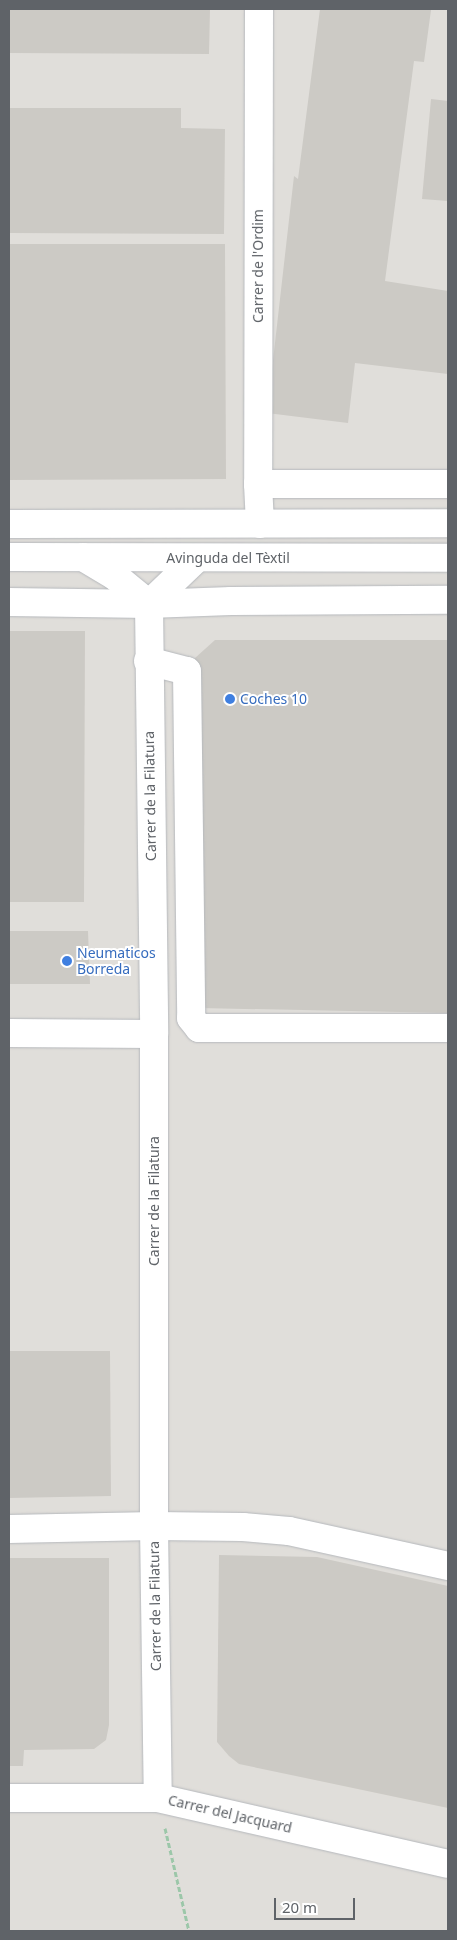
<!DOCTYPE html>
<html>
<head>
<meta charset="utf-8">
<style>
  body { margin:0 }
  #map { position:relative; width:457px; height:1940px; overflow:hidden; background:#f1efe8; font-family:"Noto Sans",sans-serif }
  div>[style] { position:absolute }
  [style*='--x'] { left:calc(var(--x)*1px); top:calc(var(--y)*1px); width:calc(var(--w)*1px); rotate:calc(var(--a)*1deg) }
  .industrial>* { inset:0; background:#e0deda }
  .building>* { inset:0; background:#cccac5 }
  .path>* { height:3px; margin-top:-1.5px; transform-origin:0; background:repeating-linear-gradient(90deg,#9cc7a9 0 5px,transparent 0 7.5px) }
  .roads { filter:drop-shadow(0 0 1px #b5b8bc) drop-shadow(0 0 1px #b5b8bc) }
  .minor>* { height:28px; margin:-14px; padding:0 14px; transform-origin:14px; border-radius:14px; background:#fff }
  .dots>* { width:14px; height:14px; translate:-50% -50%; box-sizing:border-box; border:2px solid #fff; border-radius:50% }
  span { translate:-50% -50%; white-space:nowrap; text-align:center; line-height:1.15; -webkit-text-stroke:4px #fff; paint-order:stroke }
  .street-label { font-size:14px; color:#5f6368 }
  .shop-label { font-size:14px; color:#366cbe }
  .left { translate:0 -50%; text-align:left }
  .frame { position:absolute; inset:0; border:10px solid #5f6368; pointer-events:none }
  .scale { position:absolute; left:274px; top:1898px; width:81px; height:22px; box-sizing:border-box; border:2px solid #5f6368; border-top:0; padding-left:6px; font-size:15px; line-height:18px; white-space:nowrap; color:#5f6368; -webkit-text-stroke:4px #fff; paint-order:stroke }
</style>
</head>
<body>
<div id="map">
  <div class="industrial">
    <i style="clip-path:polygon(9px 9px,448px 9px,448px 1931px,9px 1931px)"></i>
  </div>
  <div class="building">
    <i style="clip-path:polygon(9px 9px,210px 9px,209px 54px,9px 53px)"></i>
    <i style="clip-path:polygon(320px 9px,431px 10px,424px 62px,414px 61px,385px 281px,448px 291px,448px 374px,355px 363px,348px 423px,267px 413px,294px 176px,298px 179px)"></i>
    <i style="clip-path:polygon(431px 99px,448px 101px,448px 201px,422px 199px)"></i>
    <i style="clip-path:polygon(9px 108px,181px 108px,181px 128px,225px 129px,224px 234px,9px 233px)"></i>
    <i style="clip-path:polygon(9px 244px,225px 244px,226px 479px,9px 480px)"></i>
    <i style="clip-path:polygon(9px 631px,85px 631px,84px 902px,9px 902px)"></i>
    <i style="clip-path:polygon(215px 640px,448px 640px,448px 1013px,200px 1008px,195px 658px)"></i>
    <i style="clip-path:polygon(9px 931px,88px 931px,90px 984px,9px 984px)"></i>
    <i style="clip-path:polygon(9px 1351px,110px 1351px,111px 1496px,9px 1498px)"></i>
    <i style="clip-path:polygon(219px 1555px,317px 1557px,448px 1586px,448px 1808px,239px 1764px,229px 1756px,217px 1742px)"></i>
    <i style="clip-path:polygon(9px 1558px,109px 1558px,109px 1725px,106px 1740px,94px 1749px,24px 1750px,23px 1766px,9px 1766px)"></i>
  </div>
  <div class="path">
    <i style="--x:165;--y:1828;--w:106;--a:76.9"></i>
  </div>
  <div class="roads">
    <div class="minor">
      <i style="--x:259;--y:9;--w:475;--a:90.1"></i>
      <i style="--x:258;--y:484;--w:40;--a:87.1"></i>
      <i style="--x:258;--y:484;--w:190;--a:0"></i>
      <i style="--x:9;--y:524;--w:439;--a:-0.1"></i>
      <i style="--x:9;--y:557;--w:439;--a:0.1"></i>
      <i style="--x:83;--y:557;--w:39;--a:31"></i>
      <i style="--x:116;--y:577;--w:43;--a:39.3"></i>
      <i style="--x:9;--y:602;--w:140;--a:0.8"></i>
      <i style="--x:149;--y:604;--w:82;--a:-2.1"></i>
      <i style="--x:231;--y:601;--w:217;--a:-0.3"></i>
      <i style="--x:149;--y:604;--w:430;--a:89.3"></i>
      <i style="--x:154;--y:1034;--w:492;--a:90"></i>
      <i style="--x:154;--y:1526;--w:272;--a:89.2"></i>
      <i style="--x:149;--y:604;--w:66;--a:-43.8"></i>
      <i style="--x:148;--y:661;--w:40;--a:14.4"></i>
      <i style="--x:187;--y:671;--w:347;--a:89.3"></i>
      <i style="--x:191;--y:1018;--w:13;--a:51"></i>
      <i style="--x:199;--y:1028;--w:249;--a:0"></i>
      <i style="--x:9;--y:1033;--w:145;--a:0.4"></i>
      <i style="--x:9;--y:1529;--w:145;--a:-1.2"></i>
      <i style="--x:154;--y:1526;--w:89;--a:0.6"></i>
      <i style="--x:243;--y:1527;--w:46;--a:5"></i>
      <i style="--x:289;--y:1531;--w:163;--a:12.4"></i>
      <i style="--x:9;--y:1798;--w:149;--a:0"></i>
      <i style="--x:158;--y:1798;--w:297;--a:12.8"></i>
    </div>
  </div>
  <div class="dots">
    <i style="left:230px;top:699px;background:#3f7fe0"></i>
    <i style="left:67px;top:961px;background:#3f7fe0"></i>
  </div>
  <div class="street-label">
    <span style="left:258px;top:266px;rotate:-90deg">Carrer de l'Ordim</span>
    <span style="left:228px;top:558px">Avinguda del Tèxtil</span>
    <span style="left:150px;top:796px;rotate:-91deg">Carrer de la Filatura</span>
    <span style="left:154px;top:1201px;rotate:-90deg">Carrer de la Filatura</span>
    <span style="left:155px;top:1606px;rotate:-91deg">Carrer de la Filatura</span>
    <span style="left:230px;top:1814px;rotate:13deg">Carrer del Jacquard</span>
  </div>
  <div class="shop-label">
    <span class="left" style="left:240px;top:699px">Coches 10</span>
    <span class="left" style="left:77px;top:961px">Neumaticos<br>Borreda</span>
  </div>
  <div class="frame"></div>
  <div class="scale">20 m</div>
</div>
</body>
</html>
